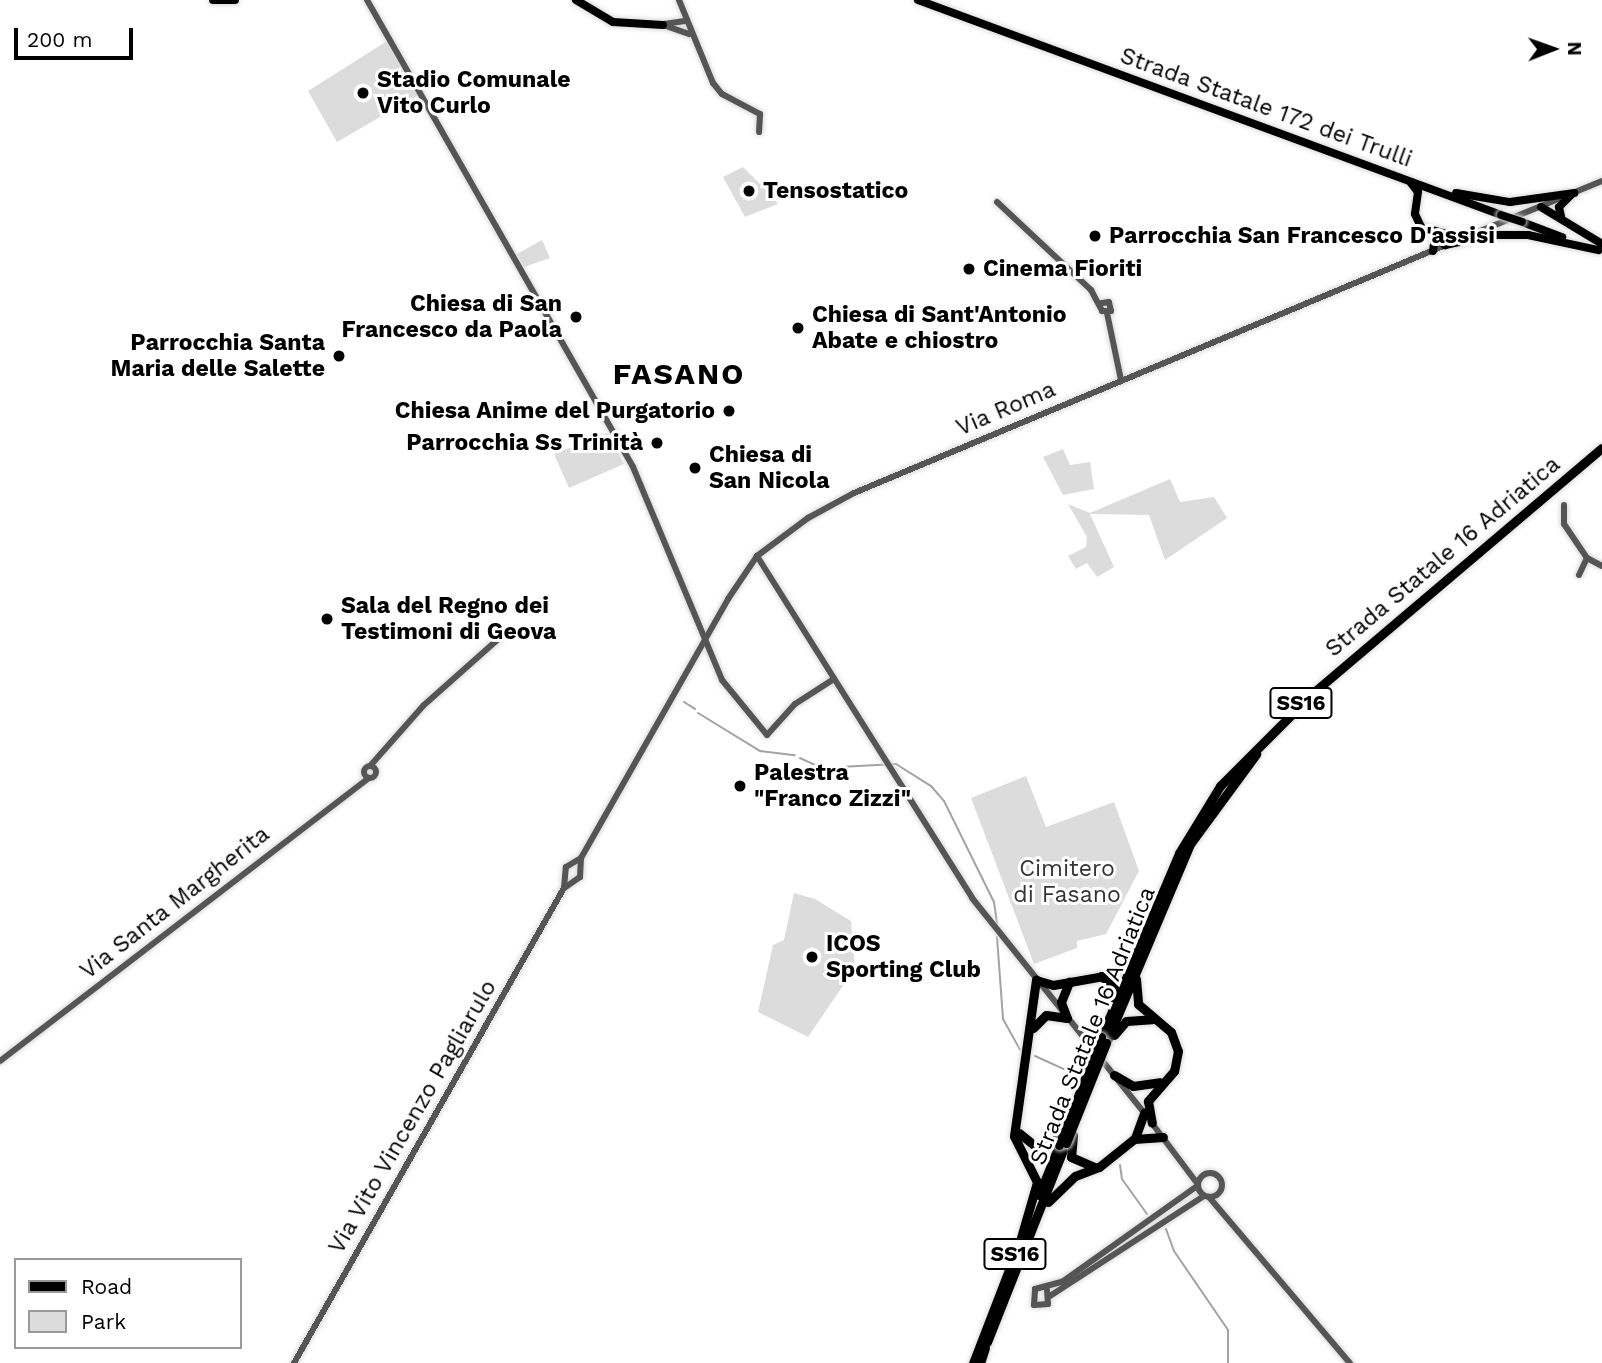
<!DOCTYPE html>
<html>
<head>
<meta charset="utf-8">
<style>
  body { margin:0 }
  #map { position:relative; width:1602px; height:1363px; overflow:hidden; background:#fff; font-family:"Work Sans",sans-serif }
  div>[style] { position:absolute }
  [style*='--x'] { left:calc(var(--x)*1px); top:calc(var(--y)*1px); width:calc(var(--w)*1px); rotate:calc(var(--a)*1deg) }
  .green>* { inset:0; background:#dcdcdc }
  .stream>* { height:2px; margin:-1px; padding:0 1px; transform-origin:1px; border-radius:1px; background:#a3a3a3 }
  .roads { filter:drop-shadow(0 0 2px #dbdbdb) drop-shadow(0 0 2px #dbdbdb) }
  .tertiary>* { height:6px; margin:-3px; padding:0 3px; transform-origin:3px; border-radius:3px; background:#555 }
  .tertiary>.ring { margin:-3px; padding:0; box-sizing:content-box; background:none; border:6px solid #555; border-radius:50% }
  .primary>* { height:8px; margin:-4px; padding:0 4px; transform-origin:4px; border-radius:4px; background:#000 }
  .trunk>* { height:9px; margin:-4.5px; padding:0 4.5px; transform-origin:4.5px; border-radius:4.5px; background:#000 }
  .bridges { filter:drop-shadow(0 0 2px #dbdbdb) drop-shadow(0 0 2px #dbdbdb) }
  .primary-bridge>* { height:8px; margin:-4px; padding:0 4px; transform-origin:4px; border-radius:4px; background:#000 }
  .trunk-bridge>* { height:9px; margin:-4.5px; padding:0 4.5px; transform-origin:4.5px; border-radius:4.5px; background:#000 }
  .dots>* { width:19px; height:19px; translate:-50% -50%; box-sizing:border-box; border:4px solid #fff; border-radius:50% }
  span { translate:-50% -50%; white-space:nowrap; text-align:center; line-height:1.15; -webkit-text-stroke:6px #fff; paint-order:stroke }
  .shield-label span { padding:2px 5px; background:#fff; border:2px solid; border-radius:5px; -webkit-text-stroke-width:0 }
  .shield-label { font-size:21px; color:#000; font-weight:700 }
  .poi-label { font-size:23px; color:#000; font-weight:700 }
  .left { translate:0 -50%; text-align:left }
  .right { translate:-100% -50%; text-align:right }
  .street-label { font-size:23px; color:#000 }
  .park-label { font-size:23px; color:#333 }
  .district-label { font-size:30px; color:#000; font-weight:700; letter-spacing:2px }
  .legend { position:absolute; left:14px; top:1258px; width:228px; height:91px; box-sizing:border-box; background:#fff; border:2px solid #999; margin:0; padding:9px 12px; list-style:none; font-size:21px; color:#000 }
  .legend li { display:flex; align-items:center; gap:14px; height:35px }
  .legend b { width:35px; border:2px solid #999 }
  .north { position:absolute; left:1518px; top:14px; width:70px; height:70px; -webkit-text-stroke:5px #fff; paint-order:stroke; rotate:89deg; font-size:19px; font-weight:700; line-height:28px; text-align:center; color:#000 }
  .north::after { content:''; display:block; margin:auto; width:24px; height:32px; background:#000; clip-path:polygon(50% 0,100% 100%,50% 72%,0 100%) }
  .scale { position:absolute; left:14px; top:28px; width:119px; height:32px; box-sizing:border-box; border:4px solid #000; border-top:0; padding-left:9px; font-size:21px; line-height:24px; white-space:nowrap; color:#000; -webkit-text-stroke:5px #fff; paint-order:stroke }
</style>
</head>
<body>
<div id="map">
  <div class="green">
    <i style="clip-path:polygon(387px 41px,418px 95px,337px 142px,308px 91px)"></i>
    <i style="clip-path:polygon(743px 167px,772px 196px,778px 204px,745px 217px,723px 177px)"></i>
    <i style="clip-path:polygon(542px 240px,550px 258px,524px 267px,517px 254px)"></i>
    <i style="clip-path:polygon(607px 433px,624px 464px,569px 488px,554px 454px)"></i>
    <i style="clip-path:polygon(1063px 449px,1070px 465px,1090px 462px,1094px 489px,1063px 495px,1043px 457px)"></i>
    <i style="clip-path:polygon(1170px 479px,1180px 502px,1214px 497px,1227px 518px,1165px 560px,1149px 515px,1090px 514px,1114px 567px,1097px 577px,1087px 563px,1076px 569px,1068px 556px,1086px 547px,1087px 537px,1068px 504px,1090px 513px)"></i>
    <i style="clip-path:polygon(1026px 776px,1046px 827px,1114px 802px,1139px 871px,1106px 934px,1077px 941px,1077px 948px,1034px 964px,971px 798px)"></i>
    <i style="clip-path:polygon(794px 893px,815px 899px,851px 921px,855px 968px,808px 1037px,758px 1012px,773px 945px,784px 940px)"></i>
  </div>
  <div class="stream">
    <i style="--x:684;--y:702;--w:13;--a:32"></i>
    <i style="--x:698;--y:713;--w:73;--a:31.5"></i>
    <i style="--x:760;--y:751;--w:35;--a:7"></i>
    <i style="--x:800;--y:758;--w:23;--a:25"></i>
    <i style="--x:821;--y:768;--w:75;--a:-3.1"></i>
    <i style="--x:896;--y:764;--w:41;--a:32.2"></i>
    <i style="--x:931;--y:786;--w:20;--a:49"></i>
    <i style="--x:944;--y:801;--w:113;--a:63.7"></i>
    <i style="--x:994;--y:902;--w:22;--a:82"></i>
    <i style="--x:997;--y:937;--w:82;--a:85.8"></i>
    <i style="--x:1003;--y:1019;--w:35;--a:61"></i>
    <i style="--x:1035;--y:1056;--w:48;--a:24.4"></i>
    <i style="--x:1120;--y:1165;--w:14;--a:82"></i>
    <i style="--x:1122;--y:1179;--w:43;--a:54.5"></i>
    <i style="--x:1166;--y:1229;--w:23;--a:70"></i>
    <i style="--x:1174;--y:1251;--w:96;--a:55.6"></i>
    <i style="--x:1228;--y:1330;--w:33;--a:90"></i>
  </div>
  <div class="roads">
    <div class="tertiary">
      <i style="--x:367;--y:0;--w:537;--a:60.33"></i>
      <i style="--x:633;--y:467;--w:231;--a:67.3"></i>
      <i style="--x:722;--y:680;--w:71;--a:50.7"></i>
      <i style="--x:767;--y:735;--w:42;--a:-47.9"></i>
      <i style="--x:795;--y:704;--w:46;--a:-32.7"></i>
      <i style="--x:679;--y:0;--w:90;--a:67.7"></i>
      <i style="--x:713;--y:83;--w:14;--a:51"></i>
      <i style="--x:722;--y:94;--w:43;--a:27.8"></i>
      <i style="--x:760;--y:114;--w:18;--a:93"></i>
      <i style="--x:664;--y:24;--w:21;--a:-8"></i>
      <i style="--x:663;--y:25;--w:28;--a:19"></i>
      <i style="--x:997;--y:202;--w:129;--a:43.1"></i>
      <i style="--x:1091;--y:290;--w:24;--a:62"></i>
      <i style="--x:1102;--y:311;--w:9;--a:0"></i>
      <i style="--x:1111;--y:311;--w:9;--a:-103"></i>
      <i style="--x:1109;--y:302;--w:7;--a:172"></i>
      <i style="--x:1461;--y:239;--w:152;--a:-22.4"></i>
      <i style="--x:1107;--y:313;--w:68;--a:78.2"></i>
      <i style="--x:1564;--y:505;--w:19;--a:90"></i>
      <i style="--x:1564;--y:524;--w:41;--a:55.9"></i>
      <i style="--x:1587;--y:558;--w:17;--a:28"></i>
      <i style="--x:757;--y:556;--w:404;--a:57.8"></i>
      <i style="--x:972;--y:898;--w:277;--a:51.3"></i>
      <i style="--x:1579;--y:575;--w:19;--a:-65"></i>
      <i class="ring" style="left:364px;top:766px;width:6px;height:6px"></i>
      <i style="--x:370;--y:766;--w:81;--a:-48.5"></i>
      <i style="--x:424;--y:705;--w:108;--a:-41.6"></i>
      <i style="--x:581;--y:858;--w:19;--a:93"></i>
      <i style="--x:580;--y:877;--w:19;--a:145"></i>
      <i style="--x:564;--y:888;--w:21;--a:-85"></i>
      <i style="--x:566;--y:867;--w:17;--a:-31"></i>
      <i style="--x:581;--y:858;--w:298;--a:-60.4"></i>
      <i style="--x:728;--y:599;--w:52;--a:-56"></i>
      <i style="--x:757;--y:556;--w:64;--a:-36.7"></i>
      <i style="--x:808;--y:518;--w:52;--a:-28.5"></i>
      <i style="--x:854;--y:493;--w:644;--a:-22.74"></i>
      <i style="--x:0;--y:1061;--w:465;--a:-37.5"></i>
      <i style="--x:1151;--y:1122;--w:76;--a:53"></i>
      <i class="ring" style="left:1198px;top:1173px;width:18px;height:18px"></i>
      <i style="--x:1209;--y:1197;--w:218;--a:49.7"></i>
      <i style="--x:1047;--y:1290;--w:14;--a:86"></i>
      <i style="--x:1048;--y:1304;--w:14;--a:176"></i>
      <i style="--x:1034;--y:1305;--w:16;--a:-86"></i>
      <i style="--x:1035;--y:1289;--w:28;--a:-15"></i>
      <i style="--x:1062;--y:1282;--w:166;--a:-35.4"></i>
      <i style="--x:1050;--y:1296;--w:184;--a:-33"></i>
      <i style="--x:294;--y:1363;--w:546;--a:-60.39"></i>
    </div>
    <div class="primary">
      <i style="--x:213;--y:0;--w:22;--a:0"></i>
      <i style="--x:576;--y:0;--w:43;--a:30.7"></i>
      <i style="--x:613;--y:22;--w:50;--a:3.4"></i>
      <i style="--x:918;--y:0;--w:621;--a:20.24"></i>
      <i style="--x:1411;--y:183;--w:11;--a:52"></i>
      <i style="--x:1418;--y:192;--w:22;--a:98"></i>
      <i style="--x:1415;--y:214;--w:14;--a:65"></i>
      <i style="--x:1421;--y:227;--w:42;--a:15"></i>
      <i style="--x:1456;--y:193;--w:55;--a:9.5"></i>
      <i style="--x:1510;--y:202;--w:65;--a:-8"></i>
      <i style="--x:1541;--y:207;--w:71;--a:31.2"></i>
      <i style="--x:1561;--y:216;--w:9;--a:-103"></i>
      <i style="--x:1559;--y:207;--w:17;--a:-45"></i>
      <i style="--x:1522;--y:222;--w:43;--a:20.6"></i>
      <i style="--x:1437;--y:238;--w:11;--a:41"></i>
      <i style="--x:1445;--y:245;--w:48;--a:-12"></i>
      <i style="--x:1492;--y:235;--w:36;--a:0"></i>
      <i style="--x:1528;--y:235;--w:72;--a:12.1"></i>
      <i style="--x:1433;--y:251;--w:15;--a:-82"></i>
    </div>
    <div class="trunk">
      <i style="--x:1101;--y:976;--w:16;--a:38"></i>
      <i style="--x:1114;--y:986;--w:13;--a:90"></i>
      <i style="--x:1136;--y:979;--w:25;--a:85"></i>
      <i style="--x:1138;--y:1004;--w:43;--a:40.3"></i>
      <i style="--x:1171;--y:1032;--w:20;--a:70"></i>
      <i style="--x:1178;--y:1051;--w:20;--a:101"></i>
      <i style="--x:1174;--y:1071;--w:40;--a:131"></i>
      <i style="--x:1148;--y:1101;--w:22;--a:80"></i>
      <i style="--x:1067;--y:1018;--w:17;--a:-111"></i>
      <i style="--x:1061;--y:1002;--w:22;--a:-68"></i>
      <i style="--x:1033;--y:1028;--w:18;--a:-45"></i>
      <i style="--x:1046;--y:1015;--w:21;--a:8"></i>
      <i style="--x:1114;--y:1035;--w:18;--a:-49"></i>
      <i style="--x:1126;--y:1021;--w:26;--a:-4"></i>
      <i style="--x:1101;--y:1037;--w:200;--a:-67"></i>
      <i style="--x:1179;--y:853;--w:79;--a:-58.5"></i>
      <i style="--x:1220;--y:786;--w:133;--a:-45"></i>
      <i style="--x:1314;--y:692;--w:377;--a:-40.3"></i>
      <i style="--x:1106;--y:1043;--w:216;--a:-67.1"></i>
      <i style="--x:1190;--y:844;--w:112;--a:-53.7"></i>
      <i style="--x:1114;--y:1075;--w:22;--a:30"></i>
      <i style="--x:1133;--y:1086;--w:27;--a:-8"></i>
      <i style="--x:1019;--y:1133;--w:22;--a:39"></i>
      <i style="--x:1036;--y:1147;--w:14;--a:-12"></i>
      <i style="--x:1050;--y:1144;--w:19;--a:-51"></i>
      <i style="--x:1073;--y:1135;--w:22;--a:95"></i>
      <i style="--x:1071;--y:1157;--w:25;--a:23"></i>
      <i style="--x:1135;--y:1138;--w:27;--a:-70"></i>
      <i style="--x:1039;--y:1195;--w:54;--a:-68.2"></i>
      <i style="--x:1048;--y:1202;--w:37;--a:-44"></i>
      <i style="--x:1075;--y:1176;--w:26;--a:-21"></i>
      <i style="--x:1099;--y:1167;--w:45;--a:-38.7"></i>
      <i style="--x:1134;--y:1139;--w:29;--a:-4"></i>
      <i style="--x:1018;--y:1248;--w:69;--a:-73.9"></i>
      <i style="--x:1037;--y:1182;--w:51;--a:-116.6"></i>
      <i style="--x:1014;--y:1136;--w:158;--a:-82"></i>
      <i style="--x:1036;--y:980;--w:18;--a:16"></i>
      <i style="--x:1053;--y:985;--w:58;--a:-10"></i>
      <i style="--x:1110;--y:975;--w:21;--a:-37"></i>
      <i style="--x:987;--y:1342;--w:206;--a:-68.4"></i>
      <i style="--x:973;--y:1363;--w:128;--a:-68.9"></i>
      <i style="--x:980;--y:1363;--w:16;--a:-72"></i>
    </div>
  </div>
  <div class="bridges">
    <div class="primary-bridge">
      <i style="--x:1501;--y:215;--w:22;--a:18"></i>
    </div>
    <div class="trunk-bridge">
      <i style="--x:1066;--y:1143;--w:108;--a:-68.2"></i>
      <i style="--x:1059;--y:1145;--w:116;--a:-68.7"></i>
    </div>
  </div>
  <div class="dots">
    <i style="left:363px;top:93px;background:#000"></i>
    <i style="left:749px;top:191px;background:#000"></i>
    <i style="left:1095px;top:236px;background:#000"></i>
    <i style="left:969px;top:269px;background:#000"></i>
    <i style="left:576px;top:317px;background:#000"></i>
    <i style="left:798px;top:328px;background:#000"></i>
    <i style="left:339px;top:356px;background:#000"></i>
    <i style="left:729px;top:411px;background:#000"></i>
    <i style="left:657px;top:443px;background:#000"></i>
    <i style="left:695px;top:468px;background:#000"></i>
    <i style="left:327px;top:619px;background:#000"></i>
    <i style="left:740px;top:786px;background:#000"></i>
    <i style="left:812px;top:957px;background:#000"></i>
  </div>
  <div class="shield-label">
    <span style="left:1301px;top:703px">SS16</span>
    <span style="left:1015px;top:1254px">SS16</span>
  </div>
  <div class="poi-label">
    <span class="left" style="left:377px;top:93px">Stadio Comunale<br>Vito Curlo</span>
    <span class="left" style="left:763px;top:191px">Tensostatico</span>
    <span class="left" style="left:1109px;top:236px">Parrocchia San Francesco D'assisi</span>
    <span class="left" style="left:983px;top:269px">Cinema Fioriti</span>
    <span class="right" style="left:562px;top:317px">Chiesa di San<br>Francesco da Paola</span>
    <span class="left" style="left:812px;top:328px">Chiesa di Sant'Antonio<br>Abate e chiostro</span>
    <span class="right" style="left:325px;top:356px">Parrocchia Santa<br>Maria delle Salette</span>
    <span class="right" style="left:715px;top:411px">Chiesa Anime del Purgatorio</span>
    <span class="right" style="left:643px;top:443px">Parrocchia Ss Trinità</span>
    <span class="left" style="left:709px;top:468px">Chiesa di<br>San Nicola</span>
    <span class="left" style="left:341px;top:619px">Sala del Regno dei<br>Testimoni di Geova</span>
    <span class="left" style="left:754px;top:786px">Palestra<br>"Franco Zizzi"</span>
    <span class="left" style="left:826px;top:957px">ICOS<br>Sporting Club</span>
  </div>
  <div class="street-label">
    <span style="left:1266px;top:108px;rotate:20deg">Strada Statale 172 dei Trulli</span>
    <span style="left:1006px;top:409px;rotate:-23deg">Via Roma</span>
    <span style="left:1443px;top:557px;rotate:-40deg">Strada Statale 16 Adriatica</span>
    <span style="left:175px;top:903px;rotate:-38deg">Via Santa Margherita</span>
    <span style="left:1093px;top:1026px;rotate:-68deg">Strada Statale 16 Adriatica</span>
    <span style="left:413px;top:1117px;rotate:-60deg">Via Vito Vincenzo Pagliarulo</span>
  </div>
  <div class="park-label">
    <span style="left:1067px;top:882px">Cimitero<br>di Fasano</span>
  </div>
  <div class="district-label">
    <span style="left:679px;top:374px">FASANO</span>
  </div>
  <ul class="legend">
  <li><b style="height:9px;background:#000"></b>Road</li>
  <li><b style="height:19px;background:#dcdcdc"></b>Park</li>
  </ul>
  <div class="north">N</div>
  <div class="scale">200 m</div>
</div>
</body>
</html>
